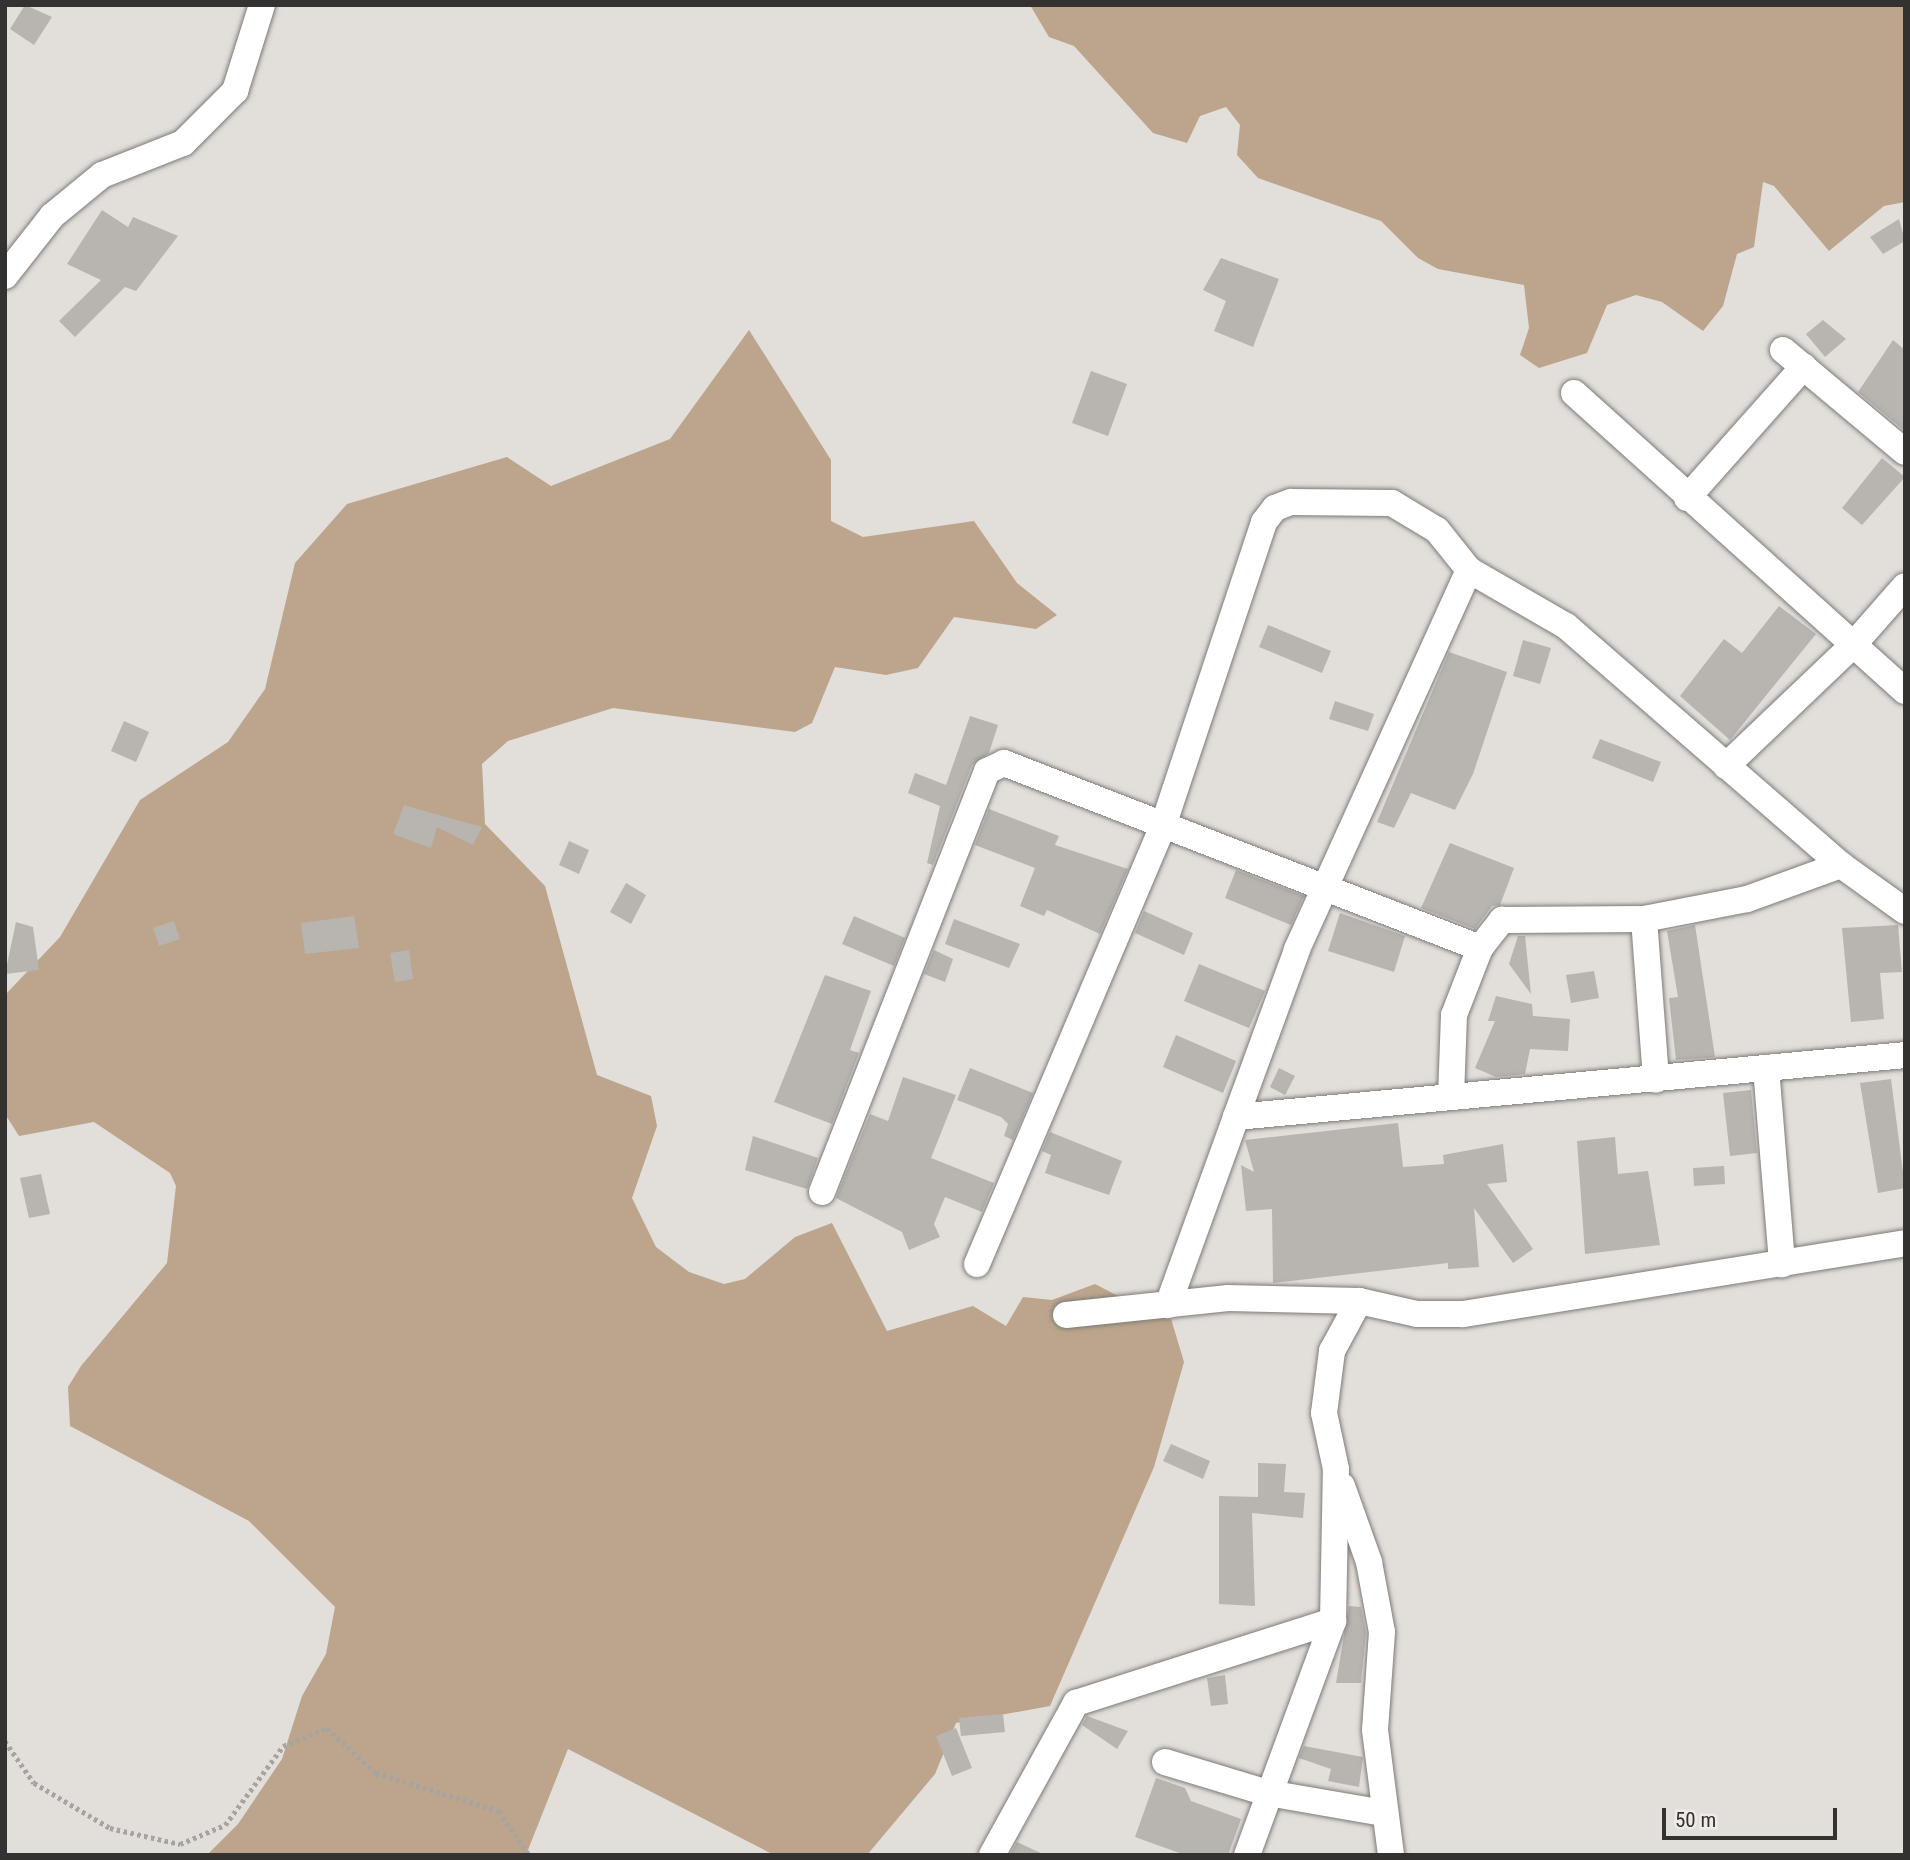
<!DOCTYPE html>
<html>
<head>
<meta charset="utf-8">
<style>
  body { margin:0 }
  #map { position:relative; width:1910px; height:1860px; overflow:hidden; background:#e2deda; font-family:"Roboto Condensed",sans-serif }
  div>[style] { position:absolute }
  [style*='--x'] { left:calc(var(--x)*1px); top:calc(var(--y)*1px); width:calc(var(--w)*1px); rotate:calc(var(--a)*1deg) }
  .forest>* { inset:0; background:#bca58c }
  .building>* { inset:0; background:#b8b4b0 }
  .path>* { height:4.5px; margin-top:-2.25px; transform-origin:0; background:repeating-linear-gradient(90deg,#a6a3a0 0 3.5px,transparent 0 7px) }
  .roads { filter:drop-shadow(0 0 2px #7e7b77) drop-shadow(0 0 2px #7e7b77) }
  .minor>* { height:26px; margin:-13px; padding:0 13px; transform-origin:13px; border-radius:13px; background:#fff }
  span { translate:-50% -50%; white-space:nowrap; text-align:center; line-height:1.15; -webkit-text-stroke:5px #efebe7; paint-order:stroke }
  .frame { position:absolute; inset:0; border:7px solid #343231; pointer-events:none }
  .scale { position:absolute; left:1662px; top:1808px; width:175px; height:32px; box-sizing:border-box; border:4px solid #343231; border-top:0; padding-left:9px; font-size:21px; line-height:24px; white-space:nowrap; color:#343231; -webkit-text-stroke:5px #efebe7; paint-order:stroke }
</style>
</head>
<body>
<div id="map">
  <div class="forest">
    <i style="clip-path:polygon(1030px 5px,1905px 5px,1905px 202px,1884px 206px,1829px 251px,1774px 186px,1763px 182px,1754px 247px,1737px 254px,1723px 306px,1703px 331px,1662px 302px,1636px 295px,1607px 305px,1587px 353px,1539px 368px,1520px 355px,1529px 328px,1524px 285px,1438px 269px,1418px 258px,1381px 221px,1258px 178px,1237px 155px,1240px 125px,1226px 107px,1200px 116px,1187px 143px,1153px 133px,1074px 46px,1049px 37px)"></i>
    <i style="clip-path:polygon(749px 330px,831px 460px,831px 521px,863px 537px,974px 521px,1017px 583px,1057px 615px,1036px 629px,954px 617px,918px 668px,886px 675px,835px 667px,812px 723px,795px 732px,613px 708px,508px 741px,482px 764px,485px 824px,545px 886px,597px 1075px,651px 1096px,657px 1126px,632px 1198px,656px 1247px,689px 1272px,724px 1284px,745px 1279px,795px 1237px,832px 1223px,887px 1331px,973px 1306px,1006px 1326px,1023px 1297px,1052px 1300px,1095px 1284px,1145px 1310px,1169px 1312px,1184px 1362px,1154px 1467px,1050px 1706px,956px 1723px,935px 1774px,867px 1855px,774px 1855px,568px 1749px,526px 1855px,207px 1855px,238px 1824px,282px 1759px,302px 1696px,326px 1654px,335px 1607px,249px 1521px,70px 1426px,68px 1387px,81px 1366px,167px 1263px,176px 1186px,170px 1173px,94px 1122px,19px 1136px,5px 1114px,5px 995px,60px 937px,140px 800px,228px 742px,265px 689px,295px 563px,347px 504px,507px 457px,551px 486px,670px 439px)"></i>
  </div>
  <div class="building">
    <i style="clip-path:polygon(25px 5px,52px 17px,34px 45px,10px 29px)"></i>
    <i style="clip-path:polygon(102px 210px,128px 227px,133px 217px,178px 236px,136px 291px,125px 287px,75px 337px,59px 321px,101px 280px,67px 264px)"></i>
    <i style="clip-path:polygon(1899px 219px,1905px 241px,1883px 254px,1870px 237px)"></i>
    <i style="clip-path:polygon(1221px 258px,1279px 279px,1253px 347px,1214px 331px,1226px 301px,1203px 290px)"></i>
    <i style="clip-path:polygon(1823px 320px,1846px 339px,1825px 357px,1806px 334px)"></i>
    <i style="clip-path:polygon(1893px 340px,1905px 350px,1905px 431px,1858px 392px)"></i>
    <i style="clip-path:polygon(1091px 371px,1127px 384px,1108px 436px,1072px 423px)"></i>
    <i style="clip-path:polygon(1882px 458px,1905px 477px,1862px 525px,1842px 508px)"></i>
    <i style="clip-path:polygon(1779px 606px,1816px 634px,1730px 740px,1680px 696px,1724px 639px,1742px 653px)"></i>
    <i style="clip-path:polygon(1268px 625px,1331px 651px,1322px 673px,1259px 647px)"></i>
    <i style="clip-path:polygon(1523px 640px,1551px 648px,1540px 684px,1513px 676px)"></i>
    <i style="clip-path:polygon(1449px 652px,1507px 672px,1473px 774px,1455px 810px,1411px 793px,1394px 828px,1377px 822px)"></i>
    <i style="clip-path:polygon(1335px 701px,1374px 714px,1368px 731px,1329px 719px)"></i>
    <i style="clip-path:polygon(970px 716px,998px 725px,989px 753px,972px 765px,933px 865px,927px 863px,940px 806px,908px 793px,915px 773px,946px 785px)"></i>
    <i style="clip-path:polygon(124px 721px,149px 732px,136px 762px,111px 751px)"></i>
    <i style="clip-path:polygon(1600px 739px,1661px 762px,1653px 782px,1592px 758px)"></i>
    <i style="clip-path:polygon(404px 805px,428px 812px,482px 827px,473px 845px,437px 827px,431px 848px,393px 834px)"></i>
    <i style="clip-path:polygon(989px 809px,1059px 836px,1055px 845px,1128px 869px,1100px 934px,1047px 910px,1044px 916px,1020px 906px,1035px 868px,975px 845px)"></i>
    <i style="clip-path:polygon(569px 841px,589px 850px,579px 874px,559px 865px)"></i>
    <i style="clip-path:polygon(1450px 843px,1514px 868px,1500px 905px,1492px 906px,1475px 929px,1421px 908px)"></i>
    <i style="clip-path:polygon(1236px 870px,1304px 896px,1291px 925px,1225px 898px)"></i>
    <i style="clip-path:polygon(626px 883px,646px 895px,631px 924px,610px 912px)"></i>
    <i style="clip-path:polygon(1144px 911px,1193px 933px,1184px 955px,1135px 933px)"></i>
    <i style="clip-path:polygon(1340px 913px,1405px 936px,1394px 972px,1328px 951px)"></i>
    <i style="clip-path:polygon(354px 916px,359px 948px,305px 954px,301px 923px)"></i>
    <i style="clip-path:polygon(854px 916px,905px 938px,894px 966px,842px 944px)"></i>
    <i style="clip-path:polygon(954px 919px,1020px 944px,1009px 968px,945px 944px)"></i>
    <i style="clip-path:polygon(174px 921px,180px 939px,159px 946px,153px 928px)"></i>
    <i style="clip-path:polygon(16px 922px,33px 927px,39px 970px,5px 974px)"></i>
    <i style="clip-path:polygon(1695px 925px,1715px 1057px,1676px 1060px,1669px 998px,1678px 997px,1667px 931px)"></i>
    <i style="clip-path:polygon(1898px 925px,1902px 972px,1880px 973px,1884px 1019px,1851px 1022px,1842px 928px)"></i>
    <i style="clip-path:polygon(1518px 936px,1525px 936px,1531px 994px,1509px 964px)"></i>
    <i style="clip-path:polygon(409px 950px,413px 979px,395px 982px,390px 953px)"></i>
    <i style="clip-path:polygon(934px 950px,953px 959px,945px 982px,924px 974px)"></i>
    <i style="clip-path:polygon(1199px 964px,1265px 991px,1249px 1028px,1184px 1001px)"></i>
    <i style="clip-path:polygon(1594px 971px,1599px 998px,1571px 1003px,1566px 975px)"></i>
    <i style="clip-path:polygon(825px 975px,871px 991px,850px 1050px,859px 1053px,832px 1124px,774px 1102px)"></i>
    <i style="clip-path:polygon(1496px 996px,1532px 1004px,1533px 1016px,1570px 1019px,1568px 1051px,1530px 1049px,1525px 1074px,1496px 1077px,1475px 1068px,1495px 1021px,1488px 1021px)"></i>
    <i style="clip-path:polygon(1176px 1035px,1236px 1061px,1223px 1093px,1163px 1067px)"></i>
    <i style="clip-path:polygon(970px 1068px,1033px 1093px,1013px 1140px,1004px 1136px,1008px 1124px,1001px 1117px,957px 1100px)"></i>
    <i style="clip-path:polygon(1279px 1068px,1295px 1076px,1285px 1095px,1270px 1087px)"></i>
    <i style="clip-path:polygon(903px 1077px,956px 1095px,931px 1158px,994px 1183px,982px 1212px,945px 1197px,934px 1224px,940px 1237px,909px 1250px,902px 1232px,836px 1198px,870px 1114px,888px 1121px)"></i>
    <i style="clip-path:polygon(1891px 1079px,1905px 1188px,1878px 1193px,1860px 1083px)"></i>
    <i style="clip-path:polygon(1751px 1090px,1757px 1153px,1730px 1156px,1723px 1093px)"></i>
    <i style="clip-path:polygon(1398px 1123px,1403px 1167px,1444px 1164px,1443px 1155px,1503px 1144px,1507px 1182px,1487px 1184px,1533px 1249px,1513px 1263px,1474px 1208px,1479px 1267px,1448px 1269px,1448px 1263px,1273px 1283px,1272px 1209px,1246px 1211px,1241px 1165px,1254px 1172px,1245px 1140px)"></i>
    <i style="clip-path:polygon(1050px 1132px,1122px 1161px,1109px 1195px,1045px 1173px,1051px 1155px,1042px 1151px)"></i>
    <i style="clip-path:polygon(753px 1136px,818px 1158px,807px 1189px,745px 1170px)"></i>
    <i style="clip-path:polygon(1615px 1137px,1618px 1174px,1648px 1171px,1660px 1245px,1585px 1254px,1577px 1141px)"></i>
    <i style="clip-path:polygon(1724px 1166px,1725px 1184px,1694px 1186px,1693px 1168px)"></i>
    <i style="clip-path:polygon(41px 1174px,50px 1214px,29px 1218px,20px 1178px)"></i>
    <i style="clip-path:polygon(1171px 1444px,1210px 1461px,1203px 1479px,1163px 1461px)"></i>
    <i style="clip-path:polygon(1258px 1463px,1286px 1464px,1284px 1492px,1305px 1493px,1303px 1518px,1252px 1513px,1255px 1606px,1219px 1604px,1219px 1496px,1258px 1497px)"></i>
    <i style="clip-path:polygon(1349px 1606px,1361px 1607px,1366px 1633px,1361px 1683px,1336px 1683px)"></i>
    <i style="clip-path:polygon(1225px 1675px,1228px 1704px,1211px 1706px,1207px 1678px)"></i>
    <i style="clip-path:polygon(1003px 1714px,1005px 1732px,961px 1736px,959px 1718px)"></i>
    <i style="clip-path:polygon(1087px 1716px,1128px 1731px,1117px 1749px,1082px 1725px)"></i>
    <i style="clip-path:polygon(956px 1728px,972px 1768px,952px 1776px,936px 1736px)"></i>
    <i style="clip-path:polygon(1304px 1746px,1363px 1757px,1359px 1787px,1328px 1781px,1331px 1769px,1299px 1758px)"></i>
    <i style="clip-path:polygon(1156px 1778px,1185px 1788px,1191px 1801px,1241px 1819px,1228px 1855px,1185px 1855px,1135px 1837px)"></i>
    <i style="clip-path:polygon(1017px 1842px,1045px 1855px,1010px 1855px)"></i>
  </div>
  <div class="path">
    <i style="--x:5;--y:1741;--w:51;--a:55.4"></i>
    <i style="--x:34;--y:1783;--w:88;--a:30.6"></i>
    <i style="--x:110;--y:1828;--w:72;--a:12.9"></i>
    <i style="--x:180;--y:1844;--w:49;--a:-22.9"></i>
    <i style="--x:225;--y:1825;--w:98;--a:-53.7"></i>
    <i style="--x:283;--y:1746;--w:48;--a:-22.2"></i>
    <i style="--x:327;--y:1728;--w:67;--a:42.6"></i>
    <i style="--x:376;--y:1773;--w:129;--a:17.2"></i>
    <i style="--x:499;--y:1811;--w:53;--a:55.7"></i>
  </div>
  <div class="roads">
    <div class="minor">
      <i style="--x:5;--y:276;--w:76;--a:-51.9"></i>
      <i style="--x:52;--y:216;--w:65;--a:-39.4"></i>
      <i style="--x:102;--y:175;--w:87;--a:-21.6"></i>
      <i style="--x:183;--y:143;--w:74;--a:-45"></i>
      <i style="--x:235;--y:91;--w:90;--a:-72.6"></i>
      <i style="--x:1783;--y:350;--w:159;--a:39.9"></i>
      <i style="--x:1574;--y:393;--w:445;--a:42"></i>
      <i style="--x:1687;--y:498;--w:176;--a:-48.4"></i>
      <i style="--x:1726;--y:766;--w:177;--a:-43.6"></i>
      <i style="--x:1854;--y:644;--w:77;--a:-48.7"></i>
      <i style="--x:1905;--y:911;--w:79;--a:-144.3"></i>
      <i style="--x:1841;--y:865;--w:364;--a:-139"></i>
      <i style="--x:1566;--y:626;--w:112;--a:-150"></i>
      <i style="--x:1469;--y:570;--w:417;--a:114.4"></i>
      <i style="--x:1297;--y:950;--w:178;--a:110.1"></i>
      <i style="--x:1236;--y:1117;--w:672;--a:-5.29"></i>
      <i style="--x:1644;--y:919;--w:161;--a:85.7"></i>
      <i style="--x:1480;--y:948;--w:36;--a:-52"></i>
      <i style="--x:1502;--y:920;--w:142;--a:-0.4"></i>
      <i style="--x:1644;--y:919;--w:105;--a:-11"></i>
      <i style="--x:1747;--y:899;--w:100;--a:-19.9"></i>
      <i style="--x:1766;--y:1068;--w:197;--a:85.3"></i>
      <i style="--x:822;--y:1192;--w:452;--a:-68.6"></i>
      <i style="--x:987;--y:771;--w:19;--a:-25"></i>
      <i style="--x:1004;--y:763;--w:511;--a:21.24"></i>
      <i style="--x:1480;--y:948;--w:72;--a:111.2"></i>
      <i style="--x:1454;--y:1015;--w:81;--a:92.1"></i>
      <i style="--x:977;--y:1264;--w:479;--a:-67"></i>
      <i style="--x:1164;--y:823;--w:317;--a:-71.6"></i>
      <i style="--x:1264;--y:522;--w:18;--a:-52"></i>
      <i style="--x:1275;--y:508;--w:17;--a:-21"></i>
      <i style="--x:1291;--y:502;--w:101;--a:0.6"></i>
      <i style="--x:1392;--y:503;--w:52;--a:31"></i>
      <i style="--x:1437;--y:530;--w:51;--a:51.3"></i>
      <i style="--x:1168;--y:1305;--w:200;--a:-70.1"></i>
      <i style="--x:1066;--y:1315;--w:163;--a:-6"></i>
      <i style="--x:1228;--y:1298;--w:131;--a:1.3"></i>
      <i style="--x:1359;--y:1301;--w:59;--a:12.6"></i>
      <i style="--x:1417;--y:1314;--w:46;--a:0"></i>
      <i style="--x:1463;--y:1314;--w:448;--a:-9.1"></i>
      <i style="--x:1342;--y:1486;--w:81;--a:70.4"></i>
      <i style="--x:1369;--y:1562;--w:71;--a:79.5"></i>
      <i style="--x:1382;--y:1632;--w:98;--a:94.1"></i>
      <i style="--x:1375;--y:1730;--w:126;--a:82.7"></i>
      <i style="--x:1165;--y:1762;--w:108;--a:16.8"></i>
      <i style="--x:1268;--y:1793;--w:118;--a:9.8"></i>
      <i style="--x:992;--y:1855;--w:174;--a:-61.1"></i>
      <i style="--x:1076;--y:1703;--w:270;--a:-17.7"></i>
      <i style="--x:1247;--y:1855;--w:249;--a:-69.8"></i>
      <i style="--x:1333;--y:1621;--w:152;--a:-88.9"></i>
      <i style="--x:1336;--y:1469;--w:57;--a:-102.1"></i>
      <i style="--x:1324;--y:1413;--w:63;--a:-82.6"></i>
      <i style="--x:1332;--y:1351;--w:57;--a:-61.6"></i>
    </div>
  </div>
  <div class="frame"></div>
  <div class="scale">50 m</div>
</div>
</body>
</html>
